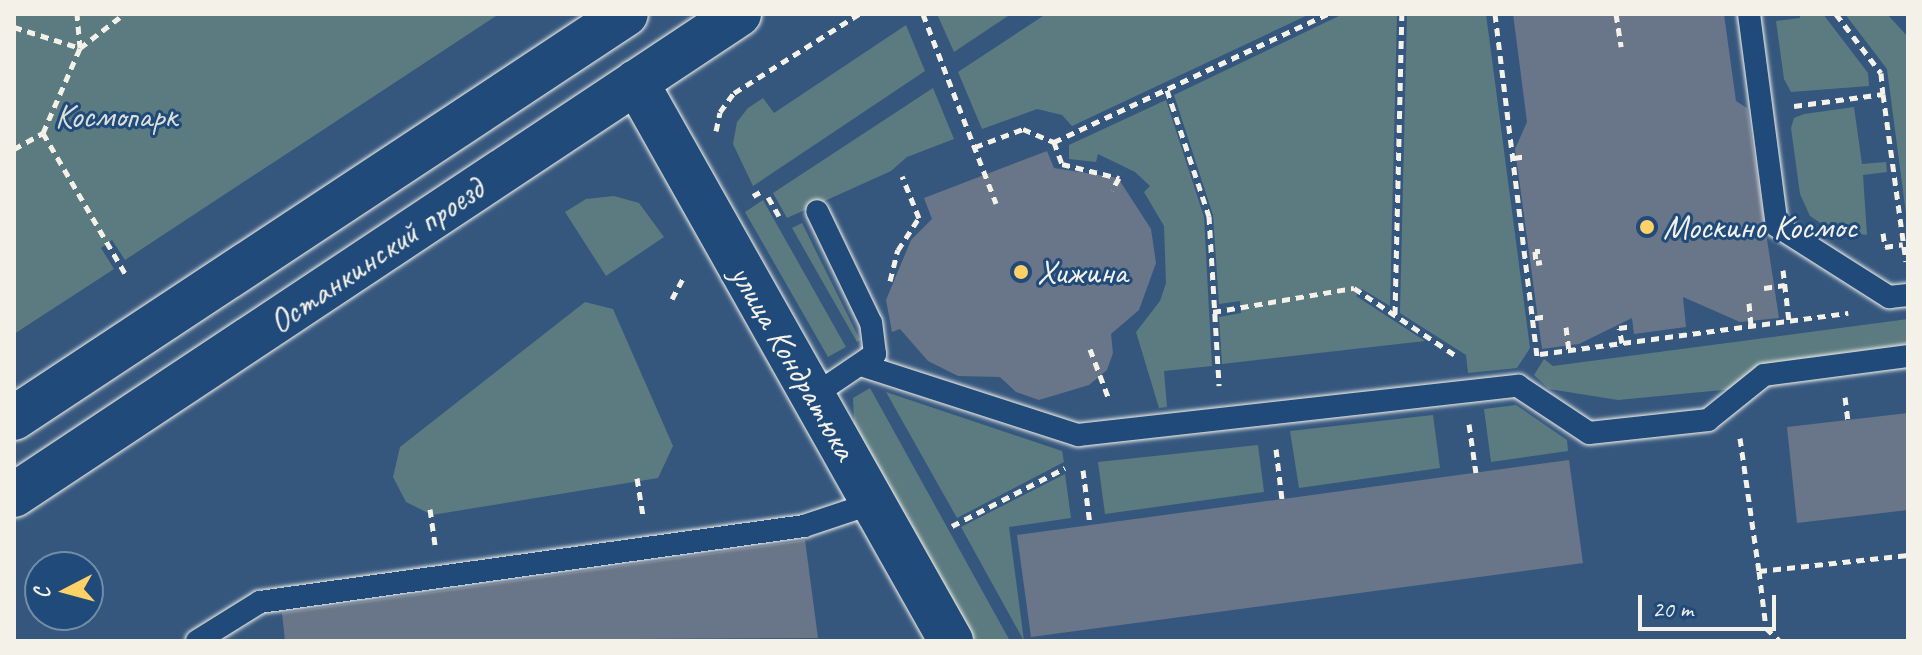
<!DOCTYPE html>
<html>
<head>
<meta charset="utf-8">
<style>
  body { margin:0 }
  #map { position:relative; width:1922px; height:655px; overflow:hidden; background:#35577e; font-family:Caveat,sans-serif }
  div>[style] { position:absolute }
  [style*='--x'] { left:calc(var(--x)*1px); top:calc(var(--y)*1px); width:calc(var(--w)*1px); rotate:calc(var(--a)*1deg) }
  .green>* { inset:0; background:#5b7b80 }
  .building>* { inset:0; background:#697588 }
  .path>* { height:5px; margin-top:-2.5px; transform-origin:0; background:repeating-linear-gradient(90deg,#f4f1e8 0 8px,transparent 0 14px) }
  .roads { filter:drop-shadow(0 0 2px #f4f1e8) drop-shadow(0 0 2px #f4f1e8) }
  .lane>* { height:22px; margin:-11px; padding:0 11px; transform-origin:11px; border-radius:11px; background:#1f4a7a }
  .street>* { height:44px; margin:-22px; padding:0 22px; transform-origin:22px; border-radius:22px; background:#1f4a7a }
  .secondary>* { height:44px; margin:-22px; padding:0 22px; transform-origin:22px; border-radius:22px; background:#1f4a7a }
  .dots>* { width:22px; height:22px; translate:-50% -50%; box-sizing:border-box; border:4px solid #1f4a7a; border-radius:50% }
  span { translate:-50% -50%; white-space:nowrap; text-align:center; line-height:1.15; -webkit-text-stroke:6px #1f4a7a; paint-order:stroke }
  .park-label { font-size:34px; color:#dddfd8 }
  .poi-label { font-size:34px; color:#f4f1e8 }
  .left { translate:0 -50%; text-align:left }
  .street-label { font-size:34px; color:#f4f1e8 }
  .frame { position:absolute; inset:0; border:16px solid #f4f1e8; pointer-events:none }
  .north { position:absolute; left:24px; top:551px; width:80px; height:80px; box-sizing:border-box; background:#1f4a7a; border:2px solid #748da6; border-radius:50%; rotate:264deg; font-size:22px; font-weight:700; line-height:32px; text-align:center; color:#f4f1e8 }
  .north::after { content:''; display:block; margin:auto; width:28px; height:36px; background:#ffd166; clip-path:polygon(50% 0,100% 100%,50% 72%,0 100%) }
  .scale { position:absolute; left:1638px; top:595px; width:138px; height:36px; box-sizing:border-box; border:4px solid #f4f1e8; border-top:0; padding-left:10px; font-size:24px; line-height:28px; white-space:nowrap; color:#f4f1e8; -webkit-text-stroke:6px #1f4a7a; paint-order:stroke }
</style>
</head>
<body>
<div id="map">
  <div class="green">
    <i style="clip-path:polygon(14px 14px,499px 14px,125px 260px,112px 240px,101px 248px,114px 269px,14px 334px)"></i>
    <i style="clip-path:polygon(937px 14px,1011px 14px,954px 52px)"></i>
    <i style="clip-path:polygon(1046px 14px,1310px 14px,1072px 126px,1062px 115px,1037px 109px,982px 129px,958px 72px)"></i>
    <i style="clip-path:polygon(1343px 14px,1397px 14px,1390px 306px,1362px 289px,1356px 296px,1425px 341px,1222px 364px,1219px 317px,1241px 313px,1240px 301px,1219px 304px,1213px 215px,1174px 95px)"></i>
    <i style="clip-path:polygon(1407px 14px,1486px 14px,1530px 348px,1517px 368px,1468px 373px,1466px 355px,1400px 313px)"></i>
    <i style="clip-path:polygon(1800px 14px,1823px 14px,1868px 73px,1869px 86px,1791px 92px,1784px 79px,1776px 21px,1800px 18px)"></i>
    <i style="clip-path:polygon(1845px 14px,1887px 14px,1908px 37px,1908px 229px,1887px 69px)"></i>
    <i style="clip-path:polygon(906px 25px,925px 71px,753px 186px,733px 144px,737px 122px,748px 108px,763px 98px,774px 113px)"></i>
    <i style="clip-path:polygon(933px 88px,954px 139px,907px 157px,891px 171px,787px 218px,773px 193px)"></i>
    <i style="clip-path:polygon(1166px 100px,1204px 217px,1212px 366px,1164px 371px,1167px 407px,1159px 408px,1136px 332px,1160px 301px,1166px 283px,1164px 226px,1144px 192px,1150px 186px,1135px 172px,1098px 154px,1096px 162px,1069px 159px,1069px 145px)"></i>
    <i style="clip-path:polygon(1854px 107px,1862px 164px,1886px 162px,1887px 172px,1863px 175px,1867px 235px,1831px 230px,1810px 216px,1800px 194px,1791px 128px,1794px 118px,1804px 114px)"></i>
    <i style="clip-path:polygon(614px 196px,639px 203px,664px 237px,606px 276px,565px 212px,586px 199px)"></i>
    <i style="clip-path:polygon(763px 200px,846px 347px,828px 357px,745px 212px)"></i>
    <i style="clip-path:polygon(802px 223px,860px 340px,857px 342px,792px 228px)"></i>
    <i style="clip-path:polygon(585px 302px,613px 309px,673px 446px,658px 478px,432px 515px,406px 502px,393px 477px,400px 447px)"></i>
    <i style="clip-path:polygon(1908px 319px,1908px 344px,1769px 363px,1733px 389px,1618px 400px,1549px 389px,1534px 375px,1544px 359px,1553px 366px)"></i>
    <i style="clip-path:polygon(870px 388px,1010px 641px,976px 641px,854px 424px,853px 398px)"></i>
    <i style="clip-path:polygon(886px 392px,1062px 451px,1064px 462px,957px 518px)"></i>
    <i style="clip-path:polygon(1516px 405px,1567px 440px,1568px 451px,1491px 462px,1484px 409px)"></i>
    <i style="clip-path:polygon(1433px 415px,1440px 468px,1299px 488px,1290px 431px)"></i>
    <i style="clip-path:polygon(1258px 445px,1264px 492px,1105px 514px,1098px 462px)"></i>
    <i style="clip-path:polygon(1065px 474px,1071px 518px,1009px 527px,1024px 641px,961px 527px)"></i>
  </div>
  <div class="building">
    <i style="clip-path:polygon(1513px 14px,1724px 14px,1736px 101px,1747px 108px,1779px 318px,1740px 322px,1683px 297px,1686px 327px,1634px 334px,1632px 318px,1579px 344px,1542px 349px,1515px 149px,1527px 122px)"></i>
    <i style="clip-path:polygon(1047px 151px,1054px 168px,1118px 178px,1151px 229px,1156px 263px,1139px 310px,1111px 334px,1113px 353px,1107px 370px,1089px 385px,1039px 400px,1016px 392px,1000px 377px,958px 376px,928px 361px,900px 329px,892px 332px,886px 300px,911px 240px,932px 219px,924px 198px)"></i>
    <i style="clip-path:polygon(1908px 413px,1908px 510px,1797px 523px,1787px 427px)"></i>
    <i style="clip-path:polygon(1569px 460px,1583px 563px,1031px 637px,1017px 535px)"></i>
    <i style="clip-path:polygon(805px 540px,818px 638px,285px 641px,282px 613px)"></i>
  </div>
  <div class="path">
    <i style="--x:923;--y:14;--w:203;--a:68.9"></i>
    <i style="--x:1495;--y:14;--w:346;--a:83"></i>
    <i style="--x:1616;--y:14;--w:33;--a:81"></i>
    <i style="--x:1836;--y:14;--w:74;--a:52.7"></i>
    <i style="--x:1881;--y:73;--w:21;--a:85"></i>
    <i style="--x:14;--y:27;--w:69;--a:17.7"></i>
    <i style="--x:80;--y:48;--w:34;--a:-95"></i>
    <i style="--x:1167;--y:90;--w:133;--a:71.6"></i>
    <i style="--x:1209;--y:216;--w:170;--a:86.6"></i>
    <i style="--x:1794;--y:106;--w:90;--a:-7.7"></i>
    <i style="--x:1883;--y:94;--w:169;--a:82.2"></i>
    <i style="--x:716;--y:131;--w:19;--a:-78"></i>
    <i style="--x:720;--y:112;--w:24;--a:-54"></i>
    <i style="--x:734;--y:93;--w:148;--a:-32.3"></i>
    <i style="--x:43;--y:133;--w:164;--a:59.7"></i>
    <i style="--x:1054;--y:142;--w:23;--a:70"></i>
    <i style="--x:1062;--y:164;--w:59;--a:13.8"></i>
    <i style="--x:1119;--y:178;--w:14;--a:120"></i>
    <i style="--x:975;--y:147;--w:51;--a:-20.6"></i>
    <i style="--x:1023;--y:129;--w:34;--a:23"></i>
    <i style="--x:1054;--y:142;--w:302;--a:-25.1"></i>
    <i style="--x:14;--y:149;--w:33;--a:-29"></i>
    <i style="--x:43;--y:133;--w:93;--a:-66.5"></i>
    <i style="--x:80;--y:48;--w:56;--a:-37.7"></i>
    <i style="--x:1514;--y:158;--w:13;--a:-9"></i>
    <i style="--x:753;--y:196;--w:13;--a:-29"></i>
    <i style="--x:768;--y:197;--w:22;--a:60"></i>
    <i style="--x:1883;--y:233;--w:14;--a:82"></i>
    <i style="--x:1885;--y:247;--w:18;--a:-9"></i>
    <i style="--x:1540;--y:251;--w:5;--a:180"></i>
    <i style="--x:1535;--y:251;--w:12;--a:85"></i>
    <i style="--x:1536;--y:263;--w:6;--a:-9"></i>
    <i style="--x:1783;--y:270;--w:51;--a:83.3"></i>
    <i style="--x:890;--y:281;--w:32;--a:-76"></i>
    <i style="--x:898;--y:250;--w:38;--a:-57"></i>
    <i style="--x:919;--y:218;--w:45;--a:-112"></i>
    <i style="--x:1764;--y:288;--w:21;--a:-8"></i>
    <i style="--x:672;--y:299;--w:24;--a:-62"></i>
    <i style="--x:1749;--y:303;--w:23;--a:85"></i>
    <i style="--x:1213;--y:312;--w:143;--a:-9.7"></i>
    <i style="--x:1354;--y:288;--w:125;--a:33.6"></i>
    <i style="--x:1395;--y:314;--w:300;--a:-88.7"></i>
    <i style="--x:1535;--y:318;--w:14;--a:-8"></i>
    <i style="--x:1566;--y:327;--w:23;--a:83"></i>
    <i style="--x:1622;--y:343;--w:15;--a:-101"></i>
    <i style="--x:1619;--y:328;--w:14;--a:-8"></i>
    <i style="--x:1090;--y:349;--w:51;--a:69.4"></i>
    <i style="--x:1540;--y:354;--w:311;--a:-7.6"></i>
    <i style="--x:1845;--y:397;--w:23;--a:83"></i>
    <i style="--x:1469;--y:424;--w:49;--a:81.9"></i>
    <i style="--x:1740;--y:438;--w:134;--a:81.9"></i>
    <i style="--x:1759;--y:571;--w:150;--a:-6.1"></i>
    <i style="--x:1276;--y:449;--w:50;--a:83.2"></i>
    <i style="--x:1083;--y:470;--w:55;--a:82.7"></i>
    <i style="--x:637;--y:478;--w:37;--a:81"></i>
    <i style="--x:430;--y:509;--w:36;--a:82"></i>
    <i style="--x:952;--y:526;--w:127;--a:-27.2"></i>
    <i style="--x:1759;--y:571;--w:57;--a:83"></i>
    <i style="--x:1766;--y:628;--w:19;--a:43"></i>
  </div>
  <div class="roads">
    <div class="lane">
      <i style="--x:1749;--y:14;--w:214;--a:82.5"></i>
      <i style="--x:1777;--y:226;--w:133;--a:32.4"></i>
      <i style="--x:1889;--y:297;--w:19;--a:-6"></i>
      <i style="--x:864;--y:366;--w:225;--a:17.9"></i>
      <i style="--x:1078;--y:435;--w:443;--a:-6.4"></i>
      <i style="--x:1518;--y:386;--w:85;--a:33.5"></i>
      <i style="--x:1589;--y:433;--w:120;--a:-6.2"></i>
      <i style="--x:1708;--y:420;--w:72;--a:-38.8"></i>
      <i style="--x:1764;--y:375;--w:145;--a:-7.5"></i>
      <i style="--x:813;--y:396;--w:75;--a:-34.1"></i>
      <i style="--x:875;--y:354;--w:31;--a:-97"></i>
      <i style="--x:871;--y:323;--w:124;--a:-115.7"></i>
      <i style="--x:197;--y:641;--w:74;--a:-31.8"></i>
      <i style="--x:260;--y:602;--w:549;--a:-7.95"></i>
      <i style="--x:804;--y:526;--w:76;--a:-18.4"></i>
    </div>
    <div class="street">
      <i style="--x:636;--y:82;--w:642;--a:60.6"></i>
    </div>
    <div class="secondary">
      <i style="--x:14;--y:418;--w:733;--a:-33.43"></i>
      <i style="--x:14;--y:495;--w:870;--a:-33.56"></i>
    </div>
  </div>
  <div class="dots">
    <i style="left:1647px;top:227px;background:#ffd166"></i>
    <i style="left:1021px;top:272px;background:#ffd166"></i>
  </div>
  <div class="park-label">
    <span style="left:116px;top:116px">Космопарк</span>
  </div>
  <div class="poi-label">
    <span class="left" style="left:1663px;top:227px">Москино Космос</span>
    <span class="left" style="left:1037px;top:272px">Хижина</span>
  </div>
  <div class="street-label">
    <span style="left:376px;top:255px;rotate:-34deg">Останкинский проезд</span>
    <span style="left:794px;top:362px;rotate:60deg">улица Кондратюка</span>
  </div>
  <div class="frame"></div>
  <div class="north">С</div>
  <div class="scale">20 m</div>
</div>
</body>
</html>
